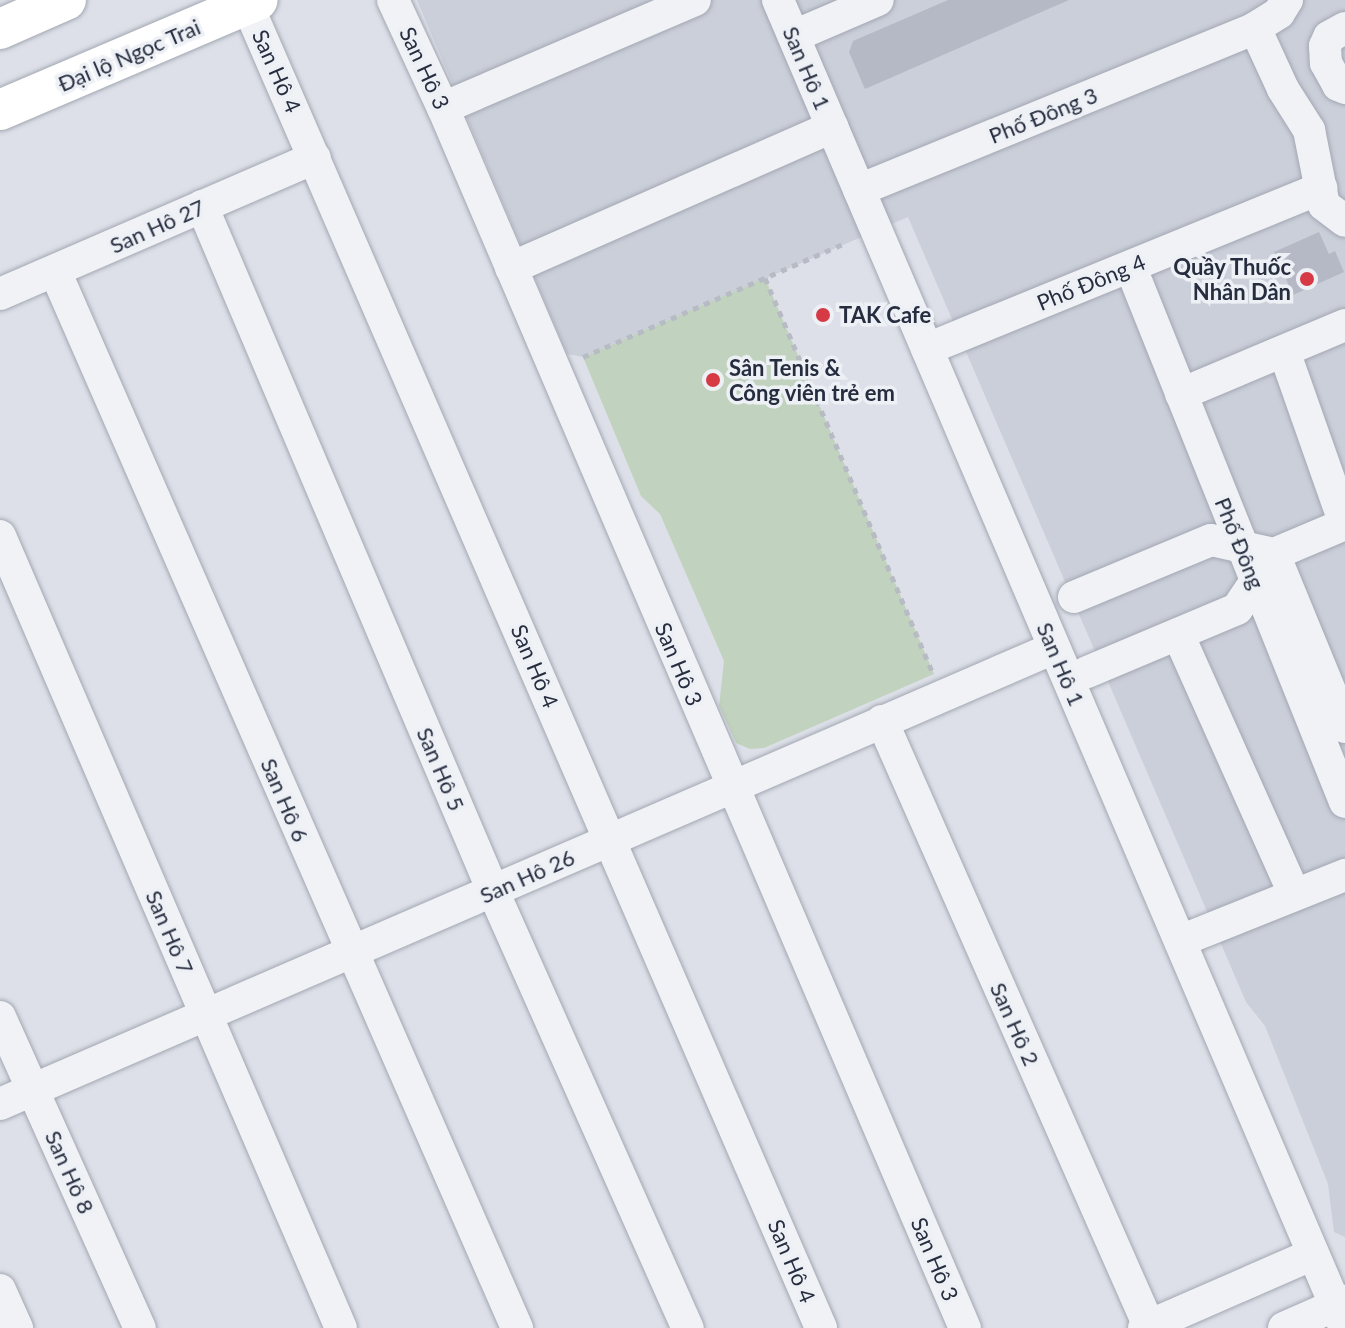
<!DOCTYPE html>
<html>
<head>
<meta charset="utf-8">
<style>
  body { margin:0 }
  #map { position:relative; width:1345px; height:1328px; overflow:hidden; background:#dde0e8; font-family:Lato,sans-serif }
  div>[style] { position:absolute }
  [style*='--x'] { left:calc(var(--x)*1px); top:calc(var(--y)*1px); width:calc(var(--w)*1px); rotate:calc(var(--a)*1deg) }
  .built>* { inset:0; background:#cbcfda }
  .green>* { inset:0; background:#c1d2be }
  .building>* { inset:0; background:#b4b9c5 }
  .path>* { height:5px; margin-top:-2.5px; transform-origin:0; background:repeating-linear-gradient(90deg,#b7bbc3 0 6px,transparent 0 12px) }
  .roads { filter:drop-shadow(0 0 2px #a2a7b2) drop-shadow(0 0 2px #a2a7b2) }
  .minor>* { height:32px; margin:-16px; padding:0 16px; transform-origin:16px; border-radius:16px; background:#f0f2f6 }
  .major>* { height:40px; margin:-20px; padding:0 20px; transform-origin:20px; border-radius:20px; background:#fff }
  .dots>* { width:22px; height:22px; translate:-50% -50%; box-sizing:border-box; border:4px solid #edf0f5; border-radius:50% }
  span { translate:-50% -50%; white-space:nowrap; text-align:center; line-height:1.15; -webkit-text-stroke:7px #edf0f5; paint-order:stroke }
  .street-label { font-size:22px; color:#262d3f }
  .poi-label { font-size:22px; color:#262d3f; font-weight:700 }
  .right { translate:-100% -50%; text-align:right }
  .left { translate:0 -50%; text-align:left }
</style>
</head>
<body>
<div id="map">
  <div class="built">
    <i style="clip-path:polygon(417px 0,1345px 0,1345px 1237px,1334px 1232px,1328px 1184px,1265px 1026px,1246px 1002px,908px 217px,583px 357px,567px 354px)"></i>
  </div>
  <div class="green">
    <i style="clip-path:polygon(765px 278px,934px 674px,764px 748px,750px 749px,736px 743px,719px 706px,724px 661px,660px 514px,641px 496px,583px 357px)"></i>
  </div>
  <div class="building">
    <i style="clip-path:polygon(948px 0,1069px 0,865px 89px,849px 52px,853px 41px)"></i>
    <i style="clip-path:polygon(1319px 232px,1329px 254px,1335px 251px,1344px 272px,1293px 295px,1274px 252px)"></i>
  </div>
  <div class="path">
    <i style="--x:765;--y:278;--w:427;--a:67"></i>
    <i style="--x:583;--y:357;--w:286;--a:-23.5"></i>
  </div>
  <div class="roads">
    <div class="minor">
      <i style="--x:393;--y:0;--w:119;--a:65.2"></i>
      <i style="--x:443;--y:108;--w:1327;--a:66.84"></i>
      <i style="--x:778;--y:0;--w:1444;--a:66.88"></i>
      <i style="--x:1287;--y:0;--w:15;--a:122"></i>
      <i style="--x:1279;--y:13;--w:28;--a:148"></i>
      <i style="--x:1255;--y:28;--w:67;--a:65.3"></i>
      <i style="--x:1283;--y:89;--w:49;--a:57.6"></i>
      <i style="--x:1309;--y:130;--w:76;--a:78.7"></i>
      <i style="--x:1324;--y:205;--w:26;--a:37"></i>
      <i style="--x:247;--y:4;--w:1443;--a:66.56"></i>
      <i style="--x:1345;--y:28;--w:18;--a:151"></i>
      <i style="--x:1329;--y:37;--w:10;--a:114"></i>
      <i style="--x:1325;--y:46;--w:17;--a:87"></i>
      <i style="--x:1326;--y:63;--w:25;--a:61"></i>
      <i style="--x:1338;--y:85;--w:8;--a:23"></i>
      <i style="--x:794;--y:36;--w:91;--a:-23.2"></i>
      <i style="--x:443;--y:108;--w:274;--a:-23.2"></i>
      <i style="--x:859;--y:190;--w:428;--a:-22.2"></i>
      <i style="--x:202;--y:206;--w:744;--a:66.98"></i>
      <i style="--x:493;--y:891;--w:479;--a:66"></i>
      <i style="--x:511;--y:268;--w:351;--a:-23.7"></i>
      <i style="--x:55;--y:271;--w:1154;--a:66.39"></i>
      <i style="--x:1137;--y:283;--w:559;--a:68.16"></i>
      <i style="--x:0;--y:294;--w:343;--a:-23.4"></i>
      <i style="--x:927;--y:349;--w:426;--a:-22.2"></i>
      <i style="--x:1284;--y:351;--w:183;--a:70.6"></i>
      <i style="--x:1181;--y:394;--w:178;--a:-22.8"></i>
      <i style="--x:1345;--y:524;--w:77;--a:157.1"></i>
      <i style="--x:1274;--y:554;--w:187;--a:67.7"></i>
      <i style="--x:0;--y:536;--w:862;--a:66.71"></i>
      <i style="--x:1074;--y:597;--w:148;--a:-22.6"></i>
      <i style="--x:1211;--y:540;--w:65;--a:12.5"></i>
      <i style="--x:1274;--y:554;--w:66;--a:123.9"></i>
      <i style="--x:1237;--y:609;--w:163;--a:157.2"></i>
      <i style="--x:1178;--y:634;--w:269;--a:65.9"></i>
      <i style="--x:882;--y:721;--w:661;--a:66.19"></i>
      <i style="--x:1180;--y:941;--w:178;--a:-21.8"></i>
      <i style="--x:0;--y:1017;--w:341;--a:65.8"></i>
      <i style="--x:0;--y:1104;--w:1148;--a:-23.4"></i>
      <i style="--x:0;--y:1290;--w:42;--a:65.9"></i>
      <i style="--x:1144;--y:1328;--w:184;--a:-23.6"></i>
      <i style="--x:1284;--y:1328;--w:67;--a:-23.9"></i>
    </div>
    <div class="major">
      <i style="--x:0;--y:29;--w:72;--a:-23.7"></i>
      <i style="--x:0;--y:110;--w:280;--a:-23.1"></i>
    </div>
  </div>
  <div class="dots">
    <i style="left:1307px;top:279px;background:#d53a45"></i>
    <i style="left:823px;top:315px;background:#d53a45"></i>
    <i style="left:713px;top:380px;background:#d53a45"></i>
  </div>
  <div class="street-label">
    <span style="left:129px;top:55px;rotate:-23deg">Đại lộ Ngọc Trai</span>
    <span style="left:425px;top:68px;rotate:65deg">San Hô 3</span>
    <span style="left:807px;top:68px;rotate:67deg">San Hô 1</span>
    <span style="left:277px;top:71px;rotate:66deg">San Hô 4</span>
    <span style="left:1043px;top:115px;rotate:-22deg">Phố Đông 3</span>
    <span style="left:157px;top:226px;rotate:-24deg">San Hô 27</span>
    <span style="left:1091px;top:282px;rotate:-22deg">Phố Đông 4</span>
    <span style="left:1240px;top:543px;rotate:68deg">Phố Đông</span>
    <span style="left:679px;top:664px;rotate:67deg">San Hô 3</span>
    <span style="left:1061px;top:664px;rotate:67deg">San Hô 1</span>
    <span style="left:535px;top:666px;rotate:67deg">San Hô 4</span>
    <span style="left:441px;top:769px;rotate:67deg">San Hô 5</span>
    <span style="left:285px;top:800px;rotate:67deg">San Hô 6</span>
    <span style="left:527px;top:876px;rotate:-24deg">San Hô 26</span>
    <span style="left:170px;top:932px;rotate:67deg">San Hô 7</span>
    <span style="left:1015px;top:1024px;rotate:66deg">San Hô 2</span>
    <span style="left:70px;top:1172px;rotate:66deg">San Hô 8</span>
    <span style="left:935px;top:1259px;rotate:67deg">San Hô 3</span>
    <span style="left:792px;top:1261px;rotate:67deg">San Hô 4</span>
  </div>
  <div class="poi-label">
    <span class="right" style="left:1291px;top:279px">Quầy Thuốc<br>Nhân Dân</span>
    <span class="left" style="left:839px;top:315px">TAK Cafe</span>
    <span class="left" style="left:729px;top:380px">Sân Tenis &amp;<br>Công viên trẻ em</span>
  </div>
</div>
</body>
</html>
